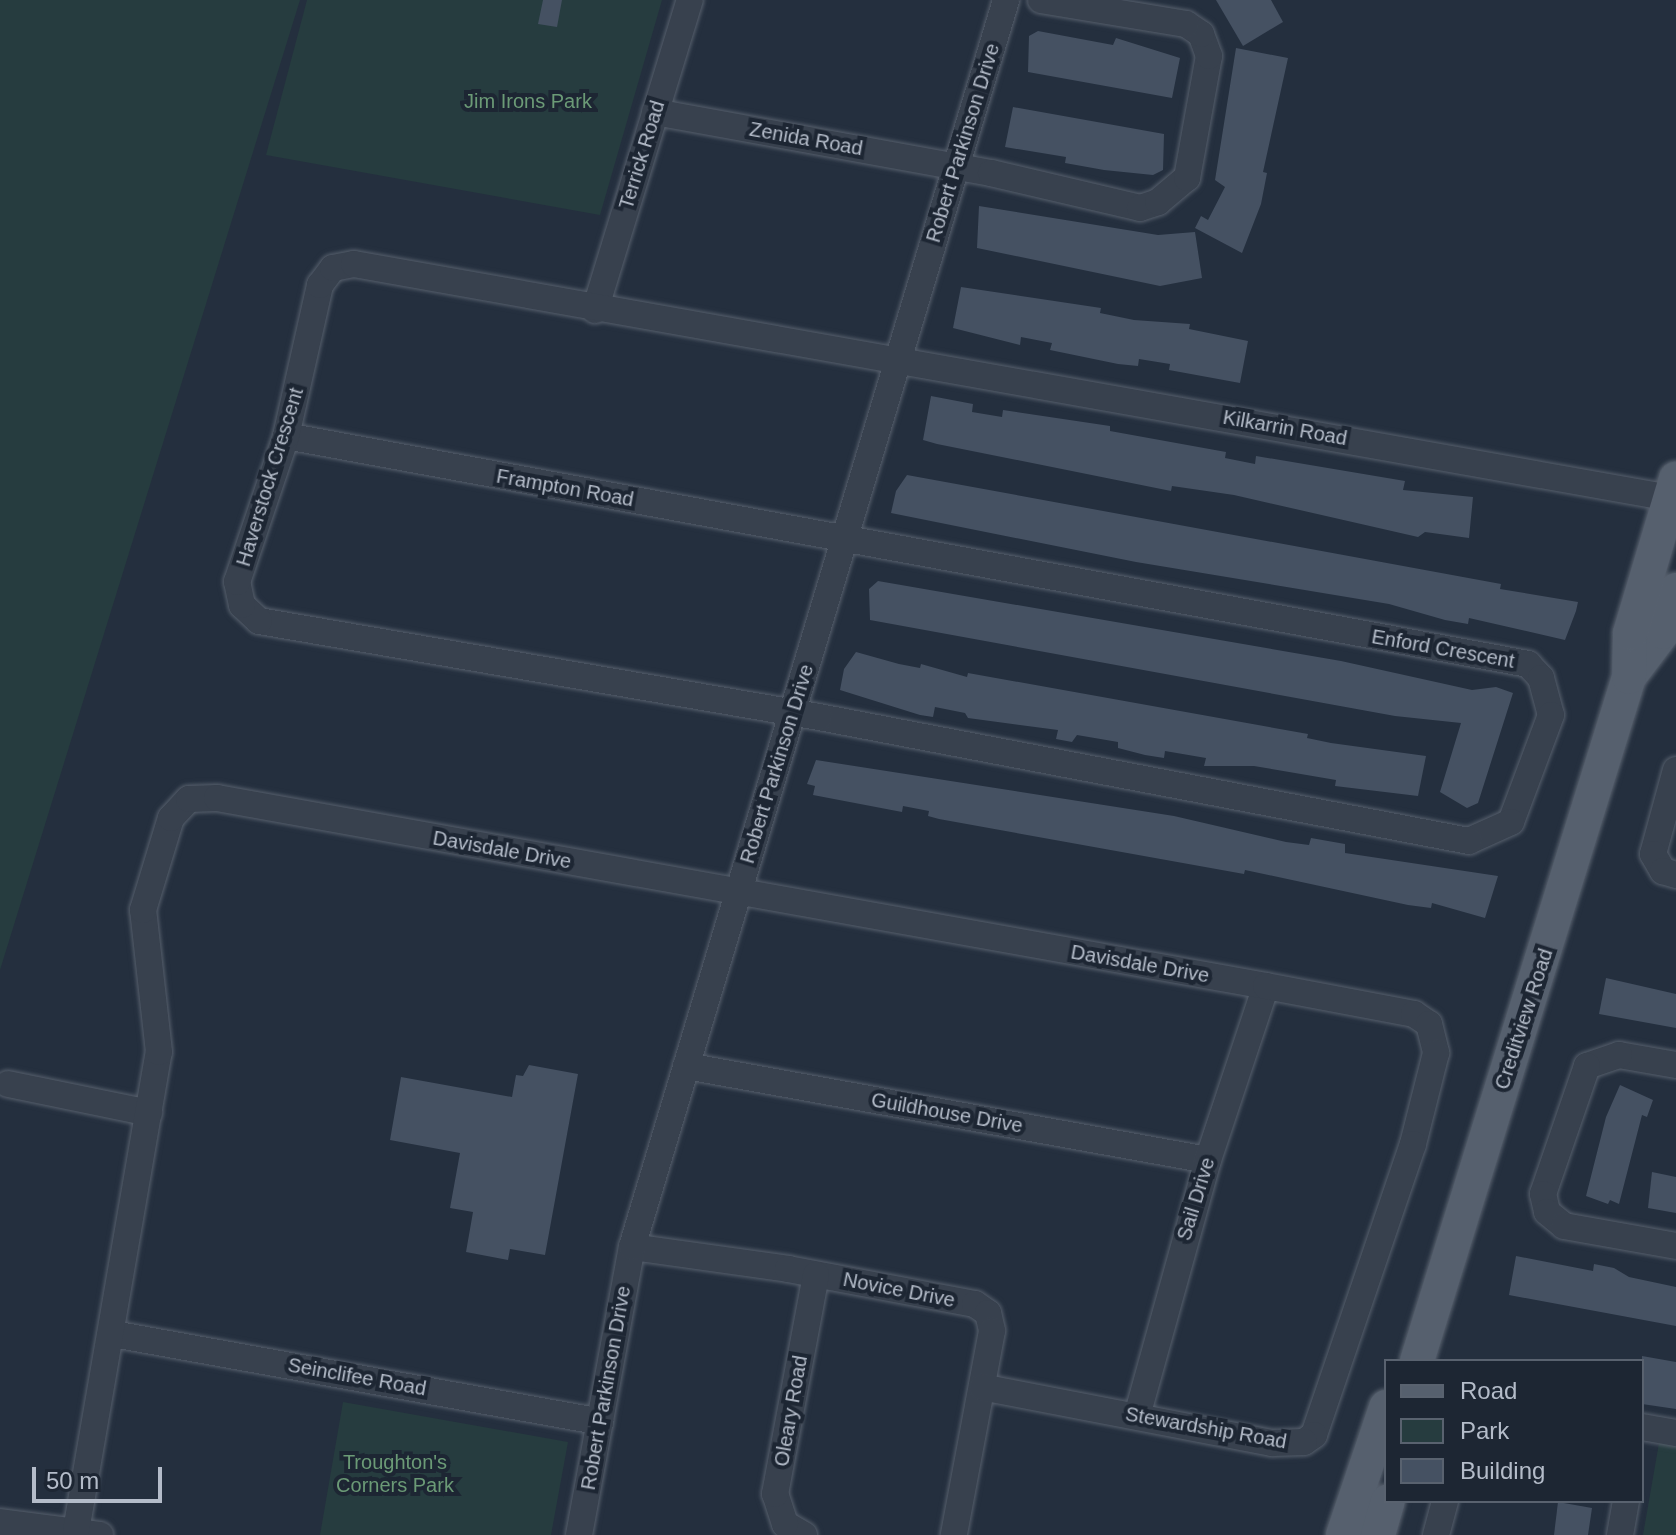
<!DOCTYPE html>
<html>
<head>
<meta charset="utf-8">
<style>
  body { margin:0 }
  #map { position:relative; width:1676px; height:1535px; overflow:hidden; background:#242f3e; font-family:Arial,sans-serif }
  div>[style] { position:absolute }
  [style*='--x'] { left:calc(var(--x)*1px); top:calc(var(--y)*1px); width:calc(var(--w)*1px); rotate:calc(var(--a)*1deg) }
  .green>* { inset:0; background:#263c3f }
  .building>* { inset:0; background:#455162 }
  .roads { filter:drop-shadow(0 0 2px #565f6c) drop-shadow(0 0 2px #565f6c) }
  .minor>* { height:26px; margin:-13px; padding:0 13px; transform-origin:13px; border-radius:13px; background:#38414e }
  .major>* { height:34px; margin:-17px; padding:0 17px; transform-origin:17px; border-radius:17px; background:#56606e }
  span { translate:-50% -50%; white-space:nowrap; text-align:center; line-height:1.15; -webkit-text-stroke:8px #1d2633; paint-order:stroke }
  .park-label { font-size:20px; color:#6b9a76 }
  .street-label { font-size:20px; color:#b4bcc9 }
  .legend { position:absolute; left:1384px; top:1359px; width:260px; height:144px; box-sizing:border-box; background:#1d2633; border:2px solid #59626f; margin:0; padding:10px 14px; list-style:none; font-size:24px; color:#b4bcc9 }
  .legend li { display:flex; align-items:center; gap:16px; height:40px }
  .legend b { width:40px; border:2px solid #59626f }
  .scale { position:absolute; left:32px; top:1467px; width:130px; height:36px; box-sizing:border-box; border:4px solid #b4bcc9; border-top:0; padding-left:10px; font-size:24px; line-height:28px; white-space:nowrap; color:#b4bcc9; -webkit-text-stroke:6px #1d2633; paint-order:stroke }
</style>
</head>
<body>
<div id="map">
  <div class="green">
    <i style="clip-path:polygon(0 0,300px 0,0 970px)"></i>
    <i style="clip-path:polygon(307px 0,662px 0,600px 215px,266px 155px)"></i>
    <i style="clip-path:polygon(343px 1402px,568px 1442px,551px 1535px,320px 1535px)"></i>
    <i style="clip-path:polygon(1659px 1443px,1676px 1443px,1676px 1535px,1643px 1535px)"></i>
  </div>
  <div class="building">
    <i style="clip-path:polygon(543px 0,562px 0,557px 27px,538px 24px)"></i>
    <i style="clip-path:polygon(1216px 0,1271px 0,1283px 22px,1243px 46px)"></i>
    <i style="clip-path:polygon(1038px 31px,1113px 45px,1116px 38px,1180px 58px,1172px 98px,1028px 72px,1029px 36px)"></i>
    <i style="clip-path:polygon(1236px 48px,1288px 58px,1263px 172px,1267px 173px,1261px 204px,1242px 253px,1195px 228px,1201px 216px,1208px 220px,1225px 187px,1215px 180px)"></i>
    <i style="clip-path:polygon(1013px 107px,1164px 134px,1163px 170px,1153px 175px,1104px 170px,1065px 163px,1066px 157px,1005px 147px)"></i>
    <i style="clip-path:polygon(979px 206px,1158px 235px,1195px 232px,1202px 278px,1160px 286px,977px 248px)"></i>
    <i style="clip-path:polygon(961px 287px,1101px 308px,1100px 313px,1134px 320px,1190px 324px,1189px 329px,1248px 341px,1240px 383px,1169px 370px,1170px 364px,1139px 359px,1138px 366px,1118px 364px,1050px 350px,1052px 343px,1021px 337px,1020px 345px,953px 328px)"></i>
    <i style="clip-path:polygon(931px 396px,973px 404px,972px 412px,1002px 417px,1003px 410px,1110px 426px,1110px 431px,1226px 452px,1225px 458px,1255px 464px,1256px 456px,1405px 481px,1403px 490px,1473px 497px,1469px 538px,1425px 532px,1418px 537px,1234px 495px,1172px 486px,1171px 491px,937px 444px,923px 440px)"></i>
    <i style="clip-path:polygon(907px 475px,1501px 584px,1500px 589px,1578px 602px,1576px 611px,1565px 640px,1469px 618px,1468px 624px,1445px 620px,1389px 604px,1136px 562px,891px 513px,896px 491px)"></i>
    <i style="clip-path:polygon(878px 581px,1341px 661px,1472px 690px,1496px 687px,1513px 693px,1478px 803px,1467px 808px,1440px 792px,1461px 723px,1395px 716px,870px 620px,869px 589px)"></i>
    <i style="clip-path:polygon(856px 652px,899px 664px,920px 668px,921px 664px,967px 677px,968px 673px,1308px 734px,1307px 738px,1331px 743px,1426px 756px,1418px 796px,1335px 786px,1336px 780px,1254px 766px,1204px 766px,1206px 758px,1165px 751px,1164px 758px,1145px 755px,1118px 748px,1118px 742px,1077px 735px,1072px 742px,1056px 739px,1058px 730px,968px 718px,965px 713px,935px 707px,933px 717px,920px 715px,840px 690px,844px 669px)"></i>
    <i style="clip-path:polygon(816px 760px,1174px 816px,1286px 842px,1309px 845px,1311px 838px,1345px 844px,1345px 853px,1498px 876px,1485px 918px,1432px 903px,1431px 908px,1408px 905px,1245px 870px,1244px 874px,939px 819px,928px 816px,929px 811px,903px 806px,902px 812px,813px 795px,815px 786px,807px 784px)"></i>
    <i style="clip-path:polygon(1606px 978px,1676px 994px,1676px 1028px,1599px 1014px)"></i>
    <i style="clip-path:polygon(529px 1065px,578px 1074px,545px 1255px,510px 1249px,508px 1260px,466px 1252px,473px 1212px,450px 1208px,460px 1153px,390px 1140px,401px 1077px,512px 1097px,516px 1075px,523px 1076px)"></i>
    <i style="clip-path:polygon(1620px 1085px,1653px 1100px,1647px 1117px,1642px 1115px,1619px 1204px,1610px 1200px,1608px 1204px,1586px 1196px,1606px 1117px)"></i>
    <i style="clip-path:polygon(1652px 1172px,1676px 1177px,1676px 1213px,1648px 1208px)"></i>
    <i style="clip-path:polygon(1516px 1256px,1593px 1271px,1594px 1264px,1614px 1268px,1629px 1277px,1676px 1287px,1676px 1326px,1509px 1295px)"></i>
    <i style="clip-path:polygon(1642px 1356px,1676px 1362px,1676px 1409px,1642px 1404px)"></i>
    <i style="clip-path:polygon(1558px 1502px,1592px 1508px,1588px 1535px,1554px 1535px)"></i>
  </div>
  <div class="roads">
    <div class="minor">
      <i style="--x:655;--y:112;--w:341;--a:10.3"></i>
      <i style="--x:991;--y:173;--w:153;--a:13.2"></i>
      <i style="--x:1140;--y:208;--w:19;--a:-18"></i>
      <i style="--x:1158;--y:202;--w:38;--a:-40"></i>
      <i style="--x:1187;--y:178;--w:124;--a:-79.8"></i>
      <i style="--x:1209;--y:56;--w:23;--a:-110"></i>
      <i style="--x:1201;--y:34;--w:18;--a:-146"></i>
      <i style="--x:1186;--y:24;--w:147;--a:-170.6"></i>
      <i style="--x:595;--y:310;--w:324;--a:-73"></i>
      <i style="--x:286;--y:436;--w:1263;--a:10.4"></i>
      <i style="--x:1528;--y:664;--w:19;--a:47"></i>
      <i style="--x:1541;--y:678;--w:38;--a:75"></i>
      <i style="--x:1551;--y:715;--w:114;--a:110.5"></i>
      <i style="--x:1511;--y:822;--w:46;--a:155.7"></i>
      <i style="--x:1469;--y:841;--w:662;--a:-169.2"></i>
      <i style="--x:819;--y:717;--w:568;--a:-170.27"></i>
      <i style="--x:259;--y:621;--w:23;--a:-137"></i>
      <i style="--x:242;--y:605;--w:24;--a:-102"></i>
      <i style="--x:237;--y:582;--w:154;--a:-71.4"></i>
      <i style="--x:286;--y:436;--w:155;--a:-77.3"></i>
      <i style="--x:320;--y:285;--w:21;--a:-53"></i>
      <i style="--x:333;--y:268;--w:21;--a:-11"></i>
      <i style="--x:354;--y:264;--w:1343;--a:10.08"></i>
      <i style="--x:1676;--y:770;--w:87;--a:105.3"></i>
      <i style="--x:1653;--y:854;--w:20;--a:60"></i>
      <i style="--x:1663;--y:871;--w:14;--a:17"></i>
      <i style="--x:1676;--y:1065;--w:58;--a:-170"></i>
      <i style="--x:1619;--y:1055;--w:34;--a:161"></i>
      <i style="--x:1587;--y:1066;--w:135;--a:109"></i>
      <i style="--x:1543;--y:1194;--w:18;--a:77"></i>
      <i style="--x:1547;--y:1212;--w:22;--a:39"></i>
      <i style="--x:1564;--y:1226;--w:114;--a:10.1"></i>
      <i style="--x:686;--y:1066;--w:530;--a:10.21"></i>
      <i style="--x:8;--y:1084;--w:144;--a:11.6"></i>
      <i style="--x:632;--y:1247;--w:158;--a:8"></i>
      <i style="--x:788;--y:1269;--w:190;--a:10.6"></i>
      <i style="--x:975;--y:1304;--w:16;--a:35"></i>
      <i style="--x:988;--y:1313;--w:18;--a:77"></i>
      <i style="--x:992;--y:1331;--w:208;--a:100.6"></i>
      <i style="--x:113;--y:1334;--w:495;--a:10.2"></i>
      <i style="--x:1137;--y:1416;--w:266;--a:-74.5"></i>
      <i style="--x:1208;--y:1160;--w:183;--a:-71.6"></i>
      <i style="--x:1642;--y:1427;--w:35;--a:10"></i>
      <i style="--x:0;--y:1522;--w:101;--a:7.4"></i>
      <i style="--x:76;--y:1531;--w:486;--a:-80.2"></i>
      <i style="--x:159;--y:1052;--w:143;--a:-96.4"></i>
      <i style="--x:143;--y:910;--w:96;--a:-73.1"></i>
      <i style="--x:171;--y:818;--w:26;--a:-47"></i>
      <i style="--x:189;--y:799;--w:28;--a:-2"></i>
      <i style="--x:217;--y:798;--w:1066;--a:10.16"></i>
      <i style="--x:1266;--y:986;--w:151;--a:10.7"></i>
      <i style="--x:1414;--y:1014;--w:18;--a:34"></i>
      <i style="--x:1429;--y:1024;--w:30;--a:76"></i>
      <i style="--x:1436;--y:1053;--w:94;--a:104.2"></i>
      <i style="--x:1413;--y:1144;--w:307;--a:108.8"></i>
      <i style="--x:1314;--y:1435;--w:12;--a:145"></i>
      <i style="--x:1304;--y:1442;--w:32;--a:178"></i>
      <i style="--x:1272;--y:1443;--w:295;--a:-169.1"></i>
      <i style="--x:579;--y:1535;--w:293;--a:-79.6"></i>
      <i style="--x:632;--y:1247;--w:1302;--a:-73.3"></i>
      <i style="--x:804;--y:1535;--w:22;--a:-150"></i>
      <i style="--x:785;--y:1524;--w:32;--a:-108"></i>
      <i style="--x:775;--y:1494;--w:223;--a:-79.4"></i>
      <i style="--x:1436;--y:1535;--w:35;--a:-75"></i>
      <i style="--x:1620;--y:1535;--w:35;--a:-80"></i>
    </div>
    <div class="major">
      <i style="--x:1629;--y:677;--w:56;--a:-52.9"></i>
      <i style="--x:1663;--y:632;--w:44;--a:-72.8"></i>
      <i style="--x:1417;--y:1361;--w:716;--a:-72.78"></i>
      <i style="--x:1629;--y:677;--w:44;--a:-88.7"></i>
      <i style="--x:1630;--y:633;--w:161;--a:-73.4"></i>
      <i style="--x:1343;--y:1535;--w:135;--a:-71.4"></i>
      <i style="--x:1378;--y:1535;--w:35;--a:-74"></i>
    </div>
  </div>
  <div class="park-label">
    <span style="left:528px;top:101px">Jim Irons Park</span>
    <span style="left:395px;top:1474px">Troughton's<br>Corners Park</span>
  </div>
  <div class="street-label">
    <span style="left:806px;top:139px;rotate:10deg">Zenida Road</span>
    <span style="left:963px;top:143px;rotate:-73deg">Robert Parkinson Drive</span>
    <span style="left:642px;top:155px;rotate:-73deg">Terrick Road</span>
    <span style="left:1285px;top:428px;rotate:10deg">Kilkarrin Road</span>
    <span style="left:270px;top:477px;rotate:-73deg">Haverstock Crescent</span>
    <span style="left:565px;top:488px;rotate:10deg">Frampton Road</span>
    <span style="left:1443px;top:649px;rotate:10deg">Enford Crescent</span>
    <span style="left:777px;top:764px;rotate:-73deg">Robert Parkinson Drive</span>
    <span style="left:502px;top:850px;rotate:10deg">Davisdale Drive</span>
    <span style="left:1140px;top:964px;rotate:10deg">Davisdale Drive</span>
    <span style="left:1524px;top:1019px;rotate:-72deg">Creditview Road</span>
    <span style="left:947px;top:1113px;rotate:10deg">Guildhouse Drive</span>
    <span style="left:1196px;top:1199px;rotate:-73deg">Sail Drive</span>
    <span style="left:899px;top:1290px;rotate:11deg">Novice Drive</span>
    <span style="left:357px;top:1377px;rotate:10deg">Seinclifee Road</span>
    <span style="left:606px;top:1388px;rotate:-80deg">Robert Parkinson Drive</span>
    <span style="left:791px;top:1411px;rotate:-80deg">Oleary Road</span>
    <span style="left:1206px;top:1428px;rotate:10deg">Stewardship Road</span>
  </div>
  <ul class="legend">
  <li><b style="height:10px;background:#56606e"></b>Road</li>
  <li><b style="height:22px;background:#263c3f"></b>Park</li>
  <li><b style="height:22px;background:#455162"></b>Building</li>
  </ul>
  <div class="scale">50 m</div>
</div>
</body>
</html>
